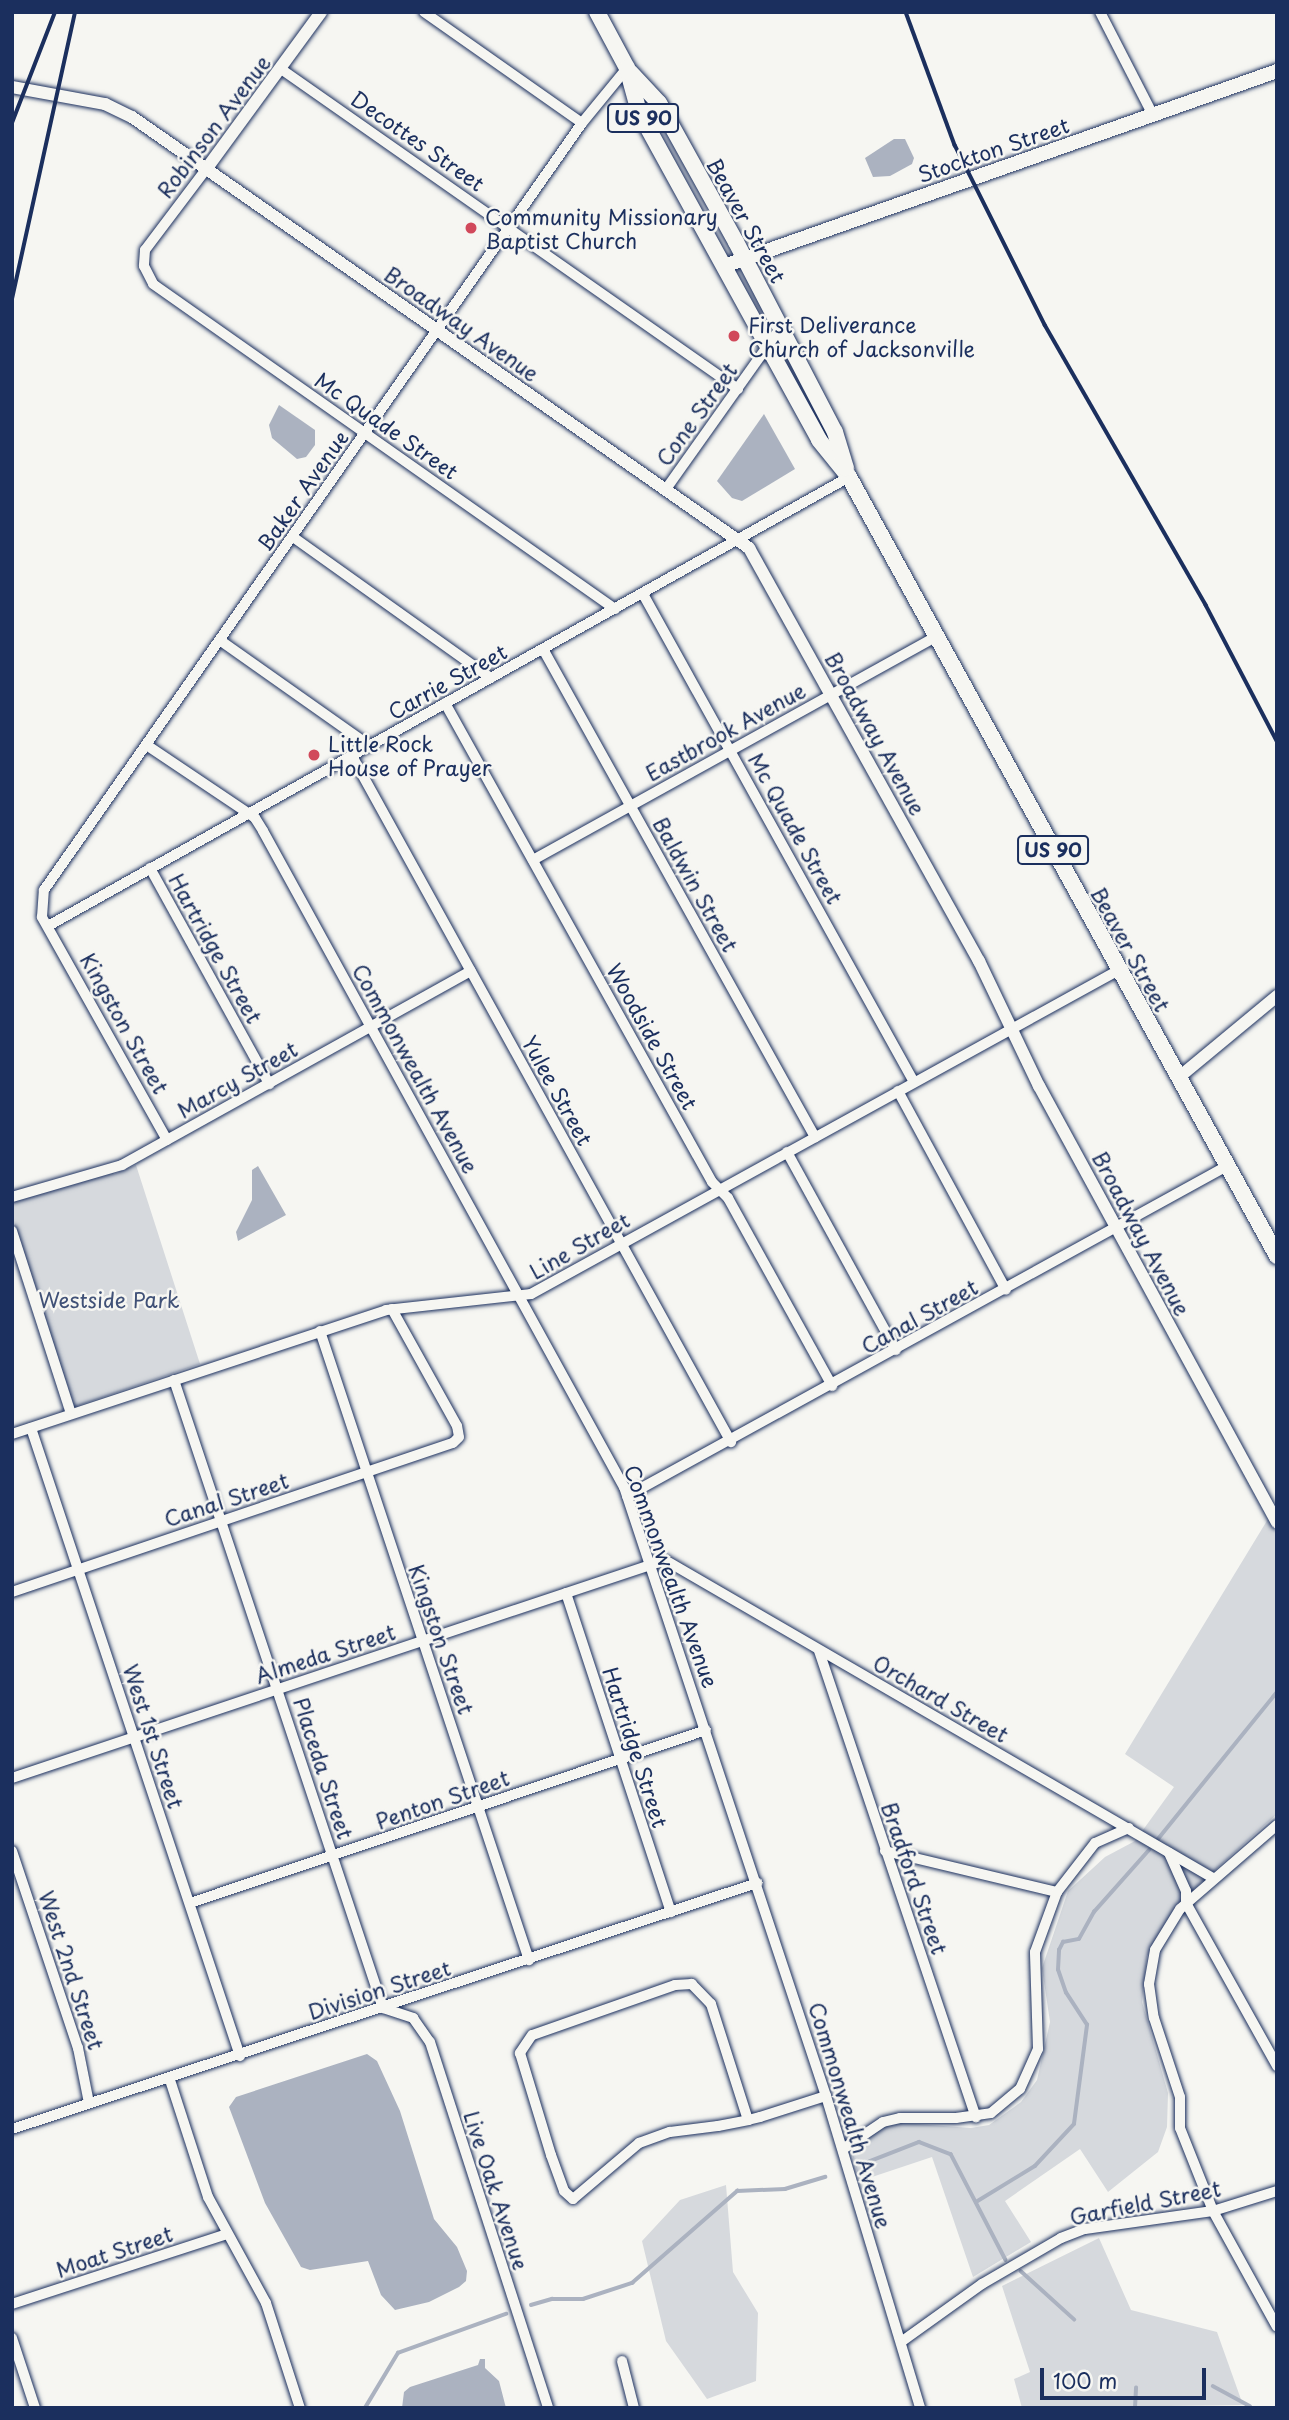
<!DOCTYPE html>
<html>
<head>
<meta charset="utf-8">
<style>
  body { margin:0 }
  #map { position:relative; width:1289px; height:2420px; overflow:hidden; background:#f6f6f2; font-family:"Playpen Sans",sans-serif }
  div>[style] { position:absolute }
  [style*='--x'] { left:calc(var(--x)*1px); top:calc(var(--y)*1px); width:calc(var(--w)*1px); rotate:calc(var(--a)*1deg) }
  .green>* { inset:0; background:#d6d9dd }
  .water>* { inset:0; background:#abb2c0 }
  .stream>* { height:3.5px; margin:-1.75px; padding:0 1.75px; transform-origin:1.75px; border-radius:1.75px; background:#abb2c0 }
  .roads { filter:drop-shadow(0 0 2px #1b2f5e) drop-shadow(0 0 2px #1b2f5e) }
  .minor>* { height:10px; margin:-5px; padding:0 5px; transform-origin:5px; border-radius:5px; background:#f6f6f2 }
  .tertiary>* { height:12px; margin:-6px; padding:0 6px; transform-origin:6px; border-radius:6px; background:#f6f6f2 }
  .secondary>* { height:14px; margin:-7px; padding:0 7px; transform-origin:7px; border-radius:7px; background:#f6f6f2 }
  .primary>* { height:16px; margin:-8px; padding:0 8px; transform-origin:8px; border-radius:8px; background:#f6f6f2 }
  .rail>* { height:3.5px; margin:-1.75px; padding:0 1.75px; transform-origin:1.75px; border-radius:1.75px; background:#1b2f5e }
  .dots>* { width:19px; height:19px; translate:-50% -50%; box-sizing:border-box; border:4px solid #f6f6f2; border-radius:50% }
  span { translate:-50% -50%; white-space:nowrap; text-align:center; line-height:1.15; -webkit-text-stroke:5px #f6f6f2; paint-order:stroke }
  .shield-label span { padding:2px 5px; background:#f6f6f2; border:2px solid; border-radius:5px; -webkit-text-stroke-width:0 }
  .shield-label { font-size:19px; color:#1b2f5e; font-weight:700 }
  .street-label { font-size:21px; color:#1b2f5e }
  .poi-label { font-size:21px; color:#1b2f5e }
  .left { translate:0 -50%; text-align:left }
  .park-label { font-size:21px; color:#405177 }
  .frame { position:absolute; inset:0; border:14px solid #1b2f5e; pointer-events:none }
  .scale { position:absolute; left:1040px; top:2368px; width:166px; height:32px; box-sizing:border-box; border:4px solid #1b2f5e; border-top:0; padding-left:9px; font-size:21px; line-height:24px; white-space:nowrap; color:#1b2f5e; -webkit-text-stroke:5px #f6f6f2; paint-order:stroke }
</style>
</head>
<body>
<div id="map">
  <div class="green">
    <i style="clip-path:polygon(110px 1165px,114px 1174px,136px 1165px,200px 1364px,74px 1407px,12px 1216px,12px 1193px)"></i>
    <i style="clip-path:polygon(1268px 1519px,1277px 1534px,1277px 1814px,1184px 1898px,1147px 1956px,1142px 2002px,1168px 2093px,1167px 2127px,1158px 2152px,1108px 2192px,1080px 2149px,1005px 2201px,1031px 2242px,973px 2277px,932px 2157px,860px 2181px,847px 2137px,889px 2122px,971px 2128px,989px 2125px,1021px 2102px,1037px 2080px,1050px 2022px,1042px 1968px,1068px 1891px,1105px 1857px,1135px 1841px,1174px 1787px,1125px 1754px)"></i>
    <i style="clip-path:polygon(726px 2185px,733px 2272px,758px 2313px,756px 2381px,707px 2399px,666px 2341px,642px 2241px,680px 2200px)"></i>
    <i style="clip-path:polygon(1099px 2238px,1131px 2310px,1217px 2332px,1243px 2405px,1022px 2408px,1014px 2379px,1030px 2372px,1002px 2286px)"></i>
  </div>
  <div class="water">
    <i style="clip-path:polygon(894px 139px,905px 139px,914px 158px,912px 164px,890px 176px,873px 177px,865px 158px)"></i>
    <i style="clip-path:polygon(279px 405px,315px 430px,315px 445px,306px 457px,297px 459px,272px 438px,269px 425px)"></i>
    <i style="clip-path:polygon(764px 414px,795px 469px,742px 501px,732px 498px,717px 481px)"></i>
    <i style="clip-path:polygon(258px 1166px,286px 1215px,238px 1241px,236px 1232px,252px 1200px,252px 1170px)"></i>
    <i style="clip-path:polygon(367px 2054px,377px 2061px,400px 2111px,434px 2219px,457px 2247px,467px 2271px,466px 2281px,459px 2287px,429px 2302px,395px 2310px,381px 2295px,368px 2261px,310px 2270px,301px 2267px,265px 2203px,229px 2107px,236px 2097px)"></i>
    <i style="clip-path:polygon(480px 2359px,485px 2359px,485px 2368px,499px 2381px,506px 2408px,402px 2408px,404px 2392px,410px 2387px,478px 2365px)"></i>
  </div>
  <div class="stream">
    <i style="--x:1158;--y:1839;--w:189;--a:-51"></i>
    <i style="--x:863;--y:2164;--w:60;--a:-21.4"></i>
    <i style="--x:919;--y:2142;--w:34;--a:21"></i>
    <i style="--x:951;--y:2154;--w:119;--a:62.6"></i>
    <i style="--x:976;--y:2202;--w:69;--a:-31.4"></i>
    <i style="--x:1035;--y:2166;--w:57;--a:-47.1"></i>
    <i style="--x:1074;--y:2124;--w:100;--a:-82.5"></i>
    <i style="--x:1087;--y:2025;--w:38;--a:-123"></i>
    <i style="--x:1066;--y:1993;--w:24;--a:-109"></i>
    <i style="--x:1058;--y:1970;--w:20;--a:-87"></i>
    <i style="--x:1059;--y:1950;--w:9;--a:-63"></i>
    <i style="--x:1063;--y:1942;--w:16;--a:-11"></i>
    <i style="--x:1079;--y:1939;--w:31;--a:-61"></i>
    <i style="--x:1094;--y:1912;--w:83;--a:-48.4"></i>
    <i style="--x:1021;--y:2271;--w:72;--a:42.2"></i>
    <i style="--x:531;--y:2305;--w:22;--a:-16"></i>
    <i style="--x:552;--y:2299;--w:31;--a:0"></i>
    <i style="--x:583;--y:2299;--w:52;--a:-18.1"></i>
    <i style="--x:632;--y:2283;--w:140;--a:-41.2"></i>
    <i style="--x:737;--y:2191;--w:48;--a:-2.4"></i>
    <i style="--x:785;--y:2189;--w:42;--a:-16.7"></i>
    <i style="--x:1213;--y:2386;--w:42;--a:28.4"></i>
    <i style="--x:365;--y:2408;--w:64;--a:-59"></i>
    <i style="--x:398;--y:2353;--w:115;--a:-19.9"></i>
    <i style="--x:1135;--y:2408;--w:20;--a:-87"></i>
  </div>
  <div class="roads">
    <div class="minor">
      <i style="--x:424;--y:12;--w:193;--a:35.1"></i>
      <i style="--x:1100;--y:12;--w:116;--a:62.8"></i>
      <i style="--x:281;--y:69;--w:558;--a:35"></i>
      <i style="--x:207;--y:168;--w:103;--a:127.1"></i>
      <i style="--x:145;--y:250;--w:16;--a:94"></i>
      <i style="--x:144;--y:266;--w:20;--a:63"></i>
      <i style="--x:153;--y:284;--w:565;--a:35.12"></i>
      <i style="--x:666;--y:489;--w:199;--a:-54.6"></i>
      <i style="--x:293;--y:537;--w:243;--a:35.5"></i>
      <i style="--x:643;--y:594;--w:558;--a:60.96"></i>
      <i style="--x:221;--y:641;--w:182;--a:35.2"></i>
      <i style="--x:543;--y:649;--w:559;--a:60.87"></i>
      <i style="--x:445;--y:703;--w:548;--a:60.86"></i>
      <i style="--x:712;--y:1182;--w:23;--a:45"></i>
      <i style="--x:728;--y:1198;--w:215;--a:61"></i>
      <i style="--x:148;--y:746;--w:129;--a:33.9"></i>
      <i style="--x:255;--y:818;--w:15;--a:58"></i>
      <i style="--x:263;--y:831;--w:749;--a:61.18"></i>
      <i style="--x:624;--y:1487;--w:642;--a:71.65"></i>
      <i style="--x:826;--y:2096;--w:326;--a:73.2"></i>
      <i style="--x:352;--y:756;--w:784;--a:61.08"></i>
      <i style="--x:533;--y:860;--w:460;--a:-29"></i>
      <i style="--x:150;--y:868;--w:247;--a:61.1"></i>
      <i style="--x:48;--y:926;--w:918;--a:-29.27"></i>
      <i style="--x:898;--y:1091;--w:226;--a:61.5"></i>
      <i style="--x:167;--y:1140;--w:256;--a:-119.3"></i>
      <i style="--x:42;--y:917;--w:27;--a:-86"></i>
      <i style="--x:44;--y:890;--w:937;--a:-54.95"></i>
      <i style="--x:582;--y:123;--w:71;--a:-50.7"></i>
      <i style="--x:787;--y:1152;--w:226;--a:61.2"></i>
      <i style="--x:12;--y:1197;--w:115;--a:-16.2"></i>
      <i style="--x:122;--y:1165;--w:399;--a:-29.1"></i>
      <i style="--x:12;--y:1231;--w:192;--a:72.1"></i>
      <i style="--x:320;--y:1331;--w:663;--a:71.62"></i>
      <i style="--x:174;--y:1380;--w:662;--a:71.59"></i>
      <i style="--x:383;--y:2008;--w:32;--a:18"></i>
      <i style="--x:413;--y:2018;--w:29;--a:55"></i>
      <i style="--x:430;--y:2042;--w:385;--a:72.1"></i>
      <i style="--x:31;--y:1428;--w:662;--a:71.59"></i>
      <i style="--x:12;--y:1434;--w:394;--a:-18.3"></i>
      <i style="--x:386;--y:1310;--w:146;--a:-6.3"></i>
      <i style="--x:531;--y:1294;--w:671;--a:-28.86"></i>
      <i style="--x:627;--y:1496;--w:685;--a:-28.81"></i>
      <i style="--x:12;--y:1592;--w:465;--a:-18.7"></i>
      <i style="--x:453;--y:1443;--w:8;--a:-45"></i>
      <i style="--x:459;--y:1437;--w:11;--a:-100"></i>
      <i style="--x:457;--y:1426;--w:134;--a:-119.1"></i>
      <i style="--x:566;--y:1593;--w:336;--a:71.8"></i>
      <i style="--x:819;--y:1651;--w:492;--a:71.4"></i>
      <i style="--x:12;--y:1778;--w:688;--a:-18.46"></i>
      <i style="--x:665;--y:1560;--w:634;--a:30.13"></i>
      <i style="--x:1277;--y:1825;--w:128;--a:139.1"></i>
      <i style="--x:1180;--y:1909;--w:48;--a:121.4"></i>
      <i style="--x:1155;--y:1950;--w:35;--a:100"></i>
      <i style="--x:1149;--y:1984;--w:34;--a:82"></i>
      <i style="--x:1154;--y:2018;--w:83;--a:71.8"></i>
      <i style="--x:1180;--y:2097;--w:31;--a:90"></i>
      <i style="--x:1180;--y:2128;--w:89;--a:68.3"></i>
      <i style="--x:1213;--y:2211;--w:132;--a:61.1"></i>
      <i style="--x:12;--y:1851;--w:208;--a:71.5"></i>
      <i style="--x:78;--y:2048;--w:56;--a:78.7"></i>
      <i style="--x:885;--y:1851;--w:177;--a:13.4"></i>
      <i style="--x:1169;--y:1853;--w:42;--a:65.9"></i>
      <i style="--x:1186;--y:1891;--w:12;--a:90"></i>
      <i style="--x:1186;--y:1903;--w:187;--a:60.8"></i>
      <i style="--x:190;--y:1903;--w:544;--a:-18.53"></i>
      <i style="--x:170;--y:2080;--w:123;--a:72"></i>
      <i style="--x:208;--y:2197;--w:121;--a:61.3"></i>
      <i style="--x:266;--y:2303;--w:110;--a:72.1"></i>
      <i style="--x:748;--y:2120;--w:122;--a:-107.7"></i>
      <i style="--x:711;--y:2004;--w:28;--a:-134"></i>
      <i style="--x:692;--y:1984;--w:17;--a:177"></i>
      <i style="--x:675;--y:1985;--w:151;--a:160.7"></i>
      <i style="--x:532;--y:2035;--w:22;--a:124"></i>
      <i style="--x:520;--y:2053;--w:107;--a:73.1"></i>
      <i style="--x:551;--y:2155;--w:38;--a:70"></i>
      <i style="--x:564;--y:2191;--w:12;--a:42"></i>
      <i style="--x:573;--y:2199;--w:87;--a:-40.3"></i>
      <i style="--x:639;--y:2143;--w:33;--a:-20"></i>
      <i style="--x:670;--y:2132;--w:48;--a:-7.1"></i>
      <i style="--x:718;--y:2126;--w:31;--a:-11"></i>
      <i style="--x:748;--y:2120;--w:12;--a:-14"></i>
      <i style="--x:760;--y:2117;--w:69;--a:-17.7"></i>
      <i style="--x:12;--y:2129;--w:785;--a:-18.27"></i>
      <i style="--x:843;--y:2149;--w:48;--a:-34"></i>
      <i style="--x:883;--y:2122;--w:17;--a:-13"></i>
      <i style="--x:900;--y:2118;--w:56;--a:0"></i>
      <i style="--x:956;--y:2118;--w:35;--a:-8"></i>
      <i style="--x:991;--y:2113;--w:38;--a:-40"></i>
      <i style="--x:1020;--y:2089;--w:44;--a:-65.8"></i>
      <i style="--x:1038;--y:2049;--w:97;--a:-91.8"></i>
      <i style="--x:1035;--y:1952;--w:64;--a:-69.9"></i>
      <i style="--x:1057;--y:1892;--w:62;--a:-52.2"></i>
      <i style="--x:1095;--y:1843;--w:37;--a:-24"></i>
      <i style="--x:12;--y:2304;--w:226;--a:-18"></i>
      <i style="--x:12;--y:2338;--w:74;--a:71.8"></i>
      <i style="--x:901;--y:2342;--w:100;--a:-35.6"></i>
      <i style="--x:982;--y:2284;--w:91;--a:-30.2"></i>
      <i style="--x:1061;--y:2238;--w:26;--a:-21"></i>
      <i style="--x:1085;--y:2229;--w:129;--a:-8"></i>
      <i style="--x:1213;--y:2211;--w:67;--a:-17.4"></i>
      <i style="--x:622;--y:2361;--w:49;--a:75.7"></i>
    </div>
    <div class="tertiary">
      <i style="--x:12;--y:87;--w:95;--a:10.4"></i>
      <i style="--x:105;--y:104;--w:30;--a:26"></i>
      <i style="--x:132;--y:117;--w:753;--a:34.94"></i>
      <i style="--x:749;--y:548;--w:473;--a:60.9"></i>
      <i style="--x:979;--y:961;--w:139;--a:64.4"></i>
      <i style="--x:1039;--y:1086;--w:497;--a:61.4"></i>
      <i style="--x:207;--y:168;--w:193;--a:-53.8"></i>
      <i style="--x:1178;--y:1078;--w:129;--a:-39.6"></i>
    </div>
    <div class="secondary">
      <i style="--x:724;--y:266;--w:586;--a:-19.42"></i>
    </div>
    <div class="primary">
      <i style="--x:597;--y:12;--w:64;--a:61.8"></i>
      <i style="--x:627;--y:68;--w:46;--a:74.7"></i>
      <i style="--x:639;--y:112;--w:374;--a:61.2"></i>
      <i style="--x:819;--y:440;--w:48;--a:51"></i>
      <i style="--x:849;--y:477;--w:889;--a:61.21"></i>
      <i style="--x:630;--y:72;--w:42;--a:46.9"></i>
      <i style="--x:659;--y:103;--w:159;--a:61"></i>
      <i style="--x:736;--y:242;--w:214;--a:62.5"></i>
      <i style="--x:835;--y:432;--w:38;--a:73"></i>
    </div>
  </div>
  <div class="rail">
    <i style="--x:906;--y:12;--w:142;--a:69.8"></i>
    <i style="--x:955;--y:145;--w:201;--a:63.4"></i>
    <i style="--x:1045;--y:325;--w:323;--a:60.1"></i>
    <i style="--x:1206;--y:605;--w:153;--a:62.4"></i>
    <i style="--x:12;--y:123;--w:119;--a:-68.8"></i>
    <i style="--x:12;--y:299;--w:294;--a:-77.6"></i>
  </div>
  <div class="dots">
    <i style="left:471px;top:228px;background:#d1495b"></i>
    <i style="left:734px;top:336px;background:#d1495b"></i>
    <i style="left:314px;top:755px;background:#d1495b"></i>
  </div>
  <div class="shield-label">
    <span style="left:643px;top:118px">US 90</span>
    <span style="left:1053px;top:850px">US 90</span>
  </div>
  <div class="street-label">
    <span style="left:213px;top:126px;rotate:-53deg">Robinson Avenue</span>
    <span style="left:418px;top:140px;rotate:35deg">Decottes Street</span>
    <span style="left:993px;top:149px;rotate:-19deg">Stockton Street</span>
    <span style="left:747px;top:220px;rotate:61deg">Beaver Street</span>
    <span style="left:462px;top:323px;rotate:35deg">Broadway Avenue</span>
    <span style="left:696px;top:414px;rotate:-54deg">Cone Street</span>
    <span style="left:387px;top:425px;rotate:35deg">Mc Quade Street</span>
    <span style="left:302px;top:490px;rotate:-55deg">Baker Avenue</span>
    <span style="left:447px;top:681px;rotate:-29deg">Carrie Street</span>
    <span style="left:725px;top:731px;rotate:-29deg">Eastbrook Avenue</span>
    <span style="left:876px;top:733px;rotate:61deg">Broadway Avenue</span>
    <span style="left:796px;top:828px;rotate:61deg">Mc Quade Street</span>
    <span style="left:696px;top:884px;rotate:61deg">Baldwin Street</span>
    <span style="left:216px;top:948px;rotate:61deg">Hartridge Street</span>
    <span style="left:1131px;top:949px;rotate:61deg">Beaver Street</span>
    <span style="left:125px;top:1023px;rotate:61deg">Kingston Street</span>
    <span style="left:653px;top:1036px;rotate:61deg">Woodside Street</span>
    <span style="left:416px;top:1068px;rotate:61deg">Commonwealth Avenue</span>
    <span style="left:237px;top:1079px;rotate:-29deg">Marcy Street</span>
    <span style="left:558px;top:1090px;rotate:61deg">Yulee Street</span>
    <span style="left:1142px;top:1233px;rotate:62deg">Broadway Avenue</span>
    <span style="left:579px;top:1245px;rotate:-30deg">Line Street</span>
    <span style="left:919px;top:1316px;rotate:-29deg">Canal Street</span>
    <span style="left:226px;top:1499px;rotate:-18deg">Canal Street</span>
    <span style="left:672px;top:1576px;rotate:70deg">Commonwealth Avenue</span>
    <span style="left:442px;top:1639px;rotate:71deg">Kingston Street</span>
    <span style="left:325px;top:1653px;rotate:-18deg">Almeda Street</span>
    <span style="left:941px;top:1698px;rotate:30deg">Orchard Street</span>
    <span style="left:154px;top:1736px;rotate:72deg">West 1st Street</span>
    <span style="left:636px;top:1747px;rotate:72deg">Hartridge Street</span>
    <span style="left:324px;top:1768px;rotate:72deg">Placeda Street</span>
    <span style="left:442px;top:1799px;rotate:-19deg">Penton Street</span>
    <span style="left:915px;top:1878px;rotate:71deg">Bradford Street</span>
    <span style="left:72px;top:1970px;rotate:72deg">West 2nd Street</span>
    <span style="left:379px;top:1989px;rotate:-18deg">Division Street</span>
    <span style="left:851px;top:2115px;rotate:73deg">Commonwealth Avenue</span>
    <span style="left:497px;top:2190px;rotate:72deg">Live Oak Avenue</span>
    <span style="left:1145px;top:2202px;rotate:-11deg">Garfield Street</span>
    <span style="left:114px;top:2251px;rotate:-18deg">Moat Street</span>
  </div>
  <div class="poi-label">
    <span class="left" style="left:485px;top:228px">Community Missionary<br>Baptist Church</span>
    <span class="left" style="left:748px;top:336px">First Deliverance<br>Church of Jacksonville</span>
    <span class="left" style="left:328px;top:755px">Little Rock<br>House of Prayer</span>
  </div>
  <div class="park-label">
    <span style="left:109px;top:1299px">Westside Park</span>
  </div>
  <div class="frame"></div>
  <div class="scale">100 m</div>
</div>
</body>
</html>
